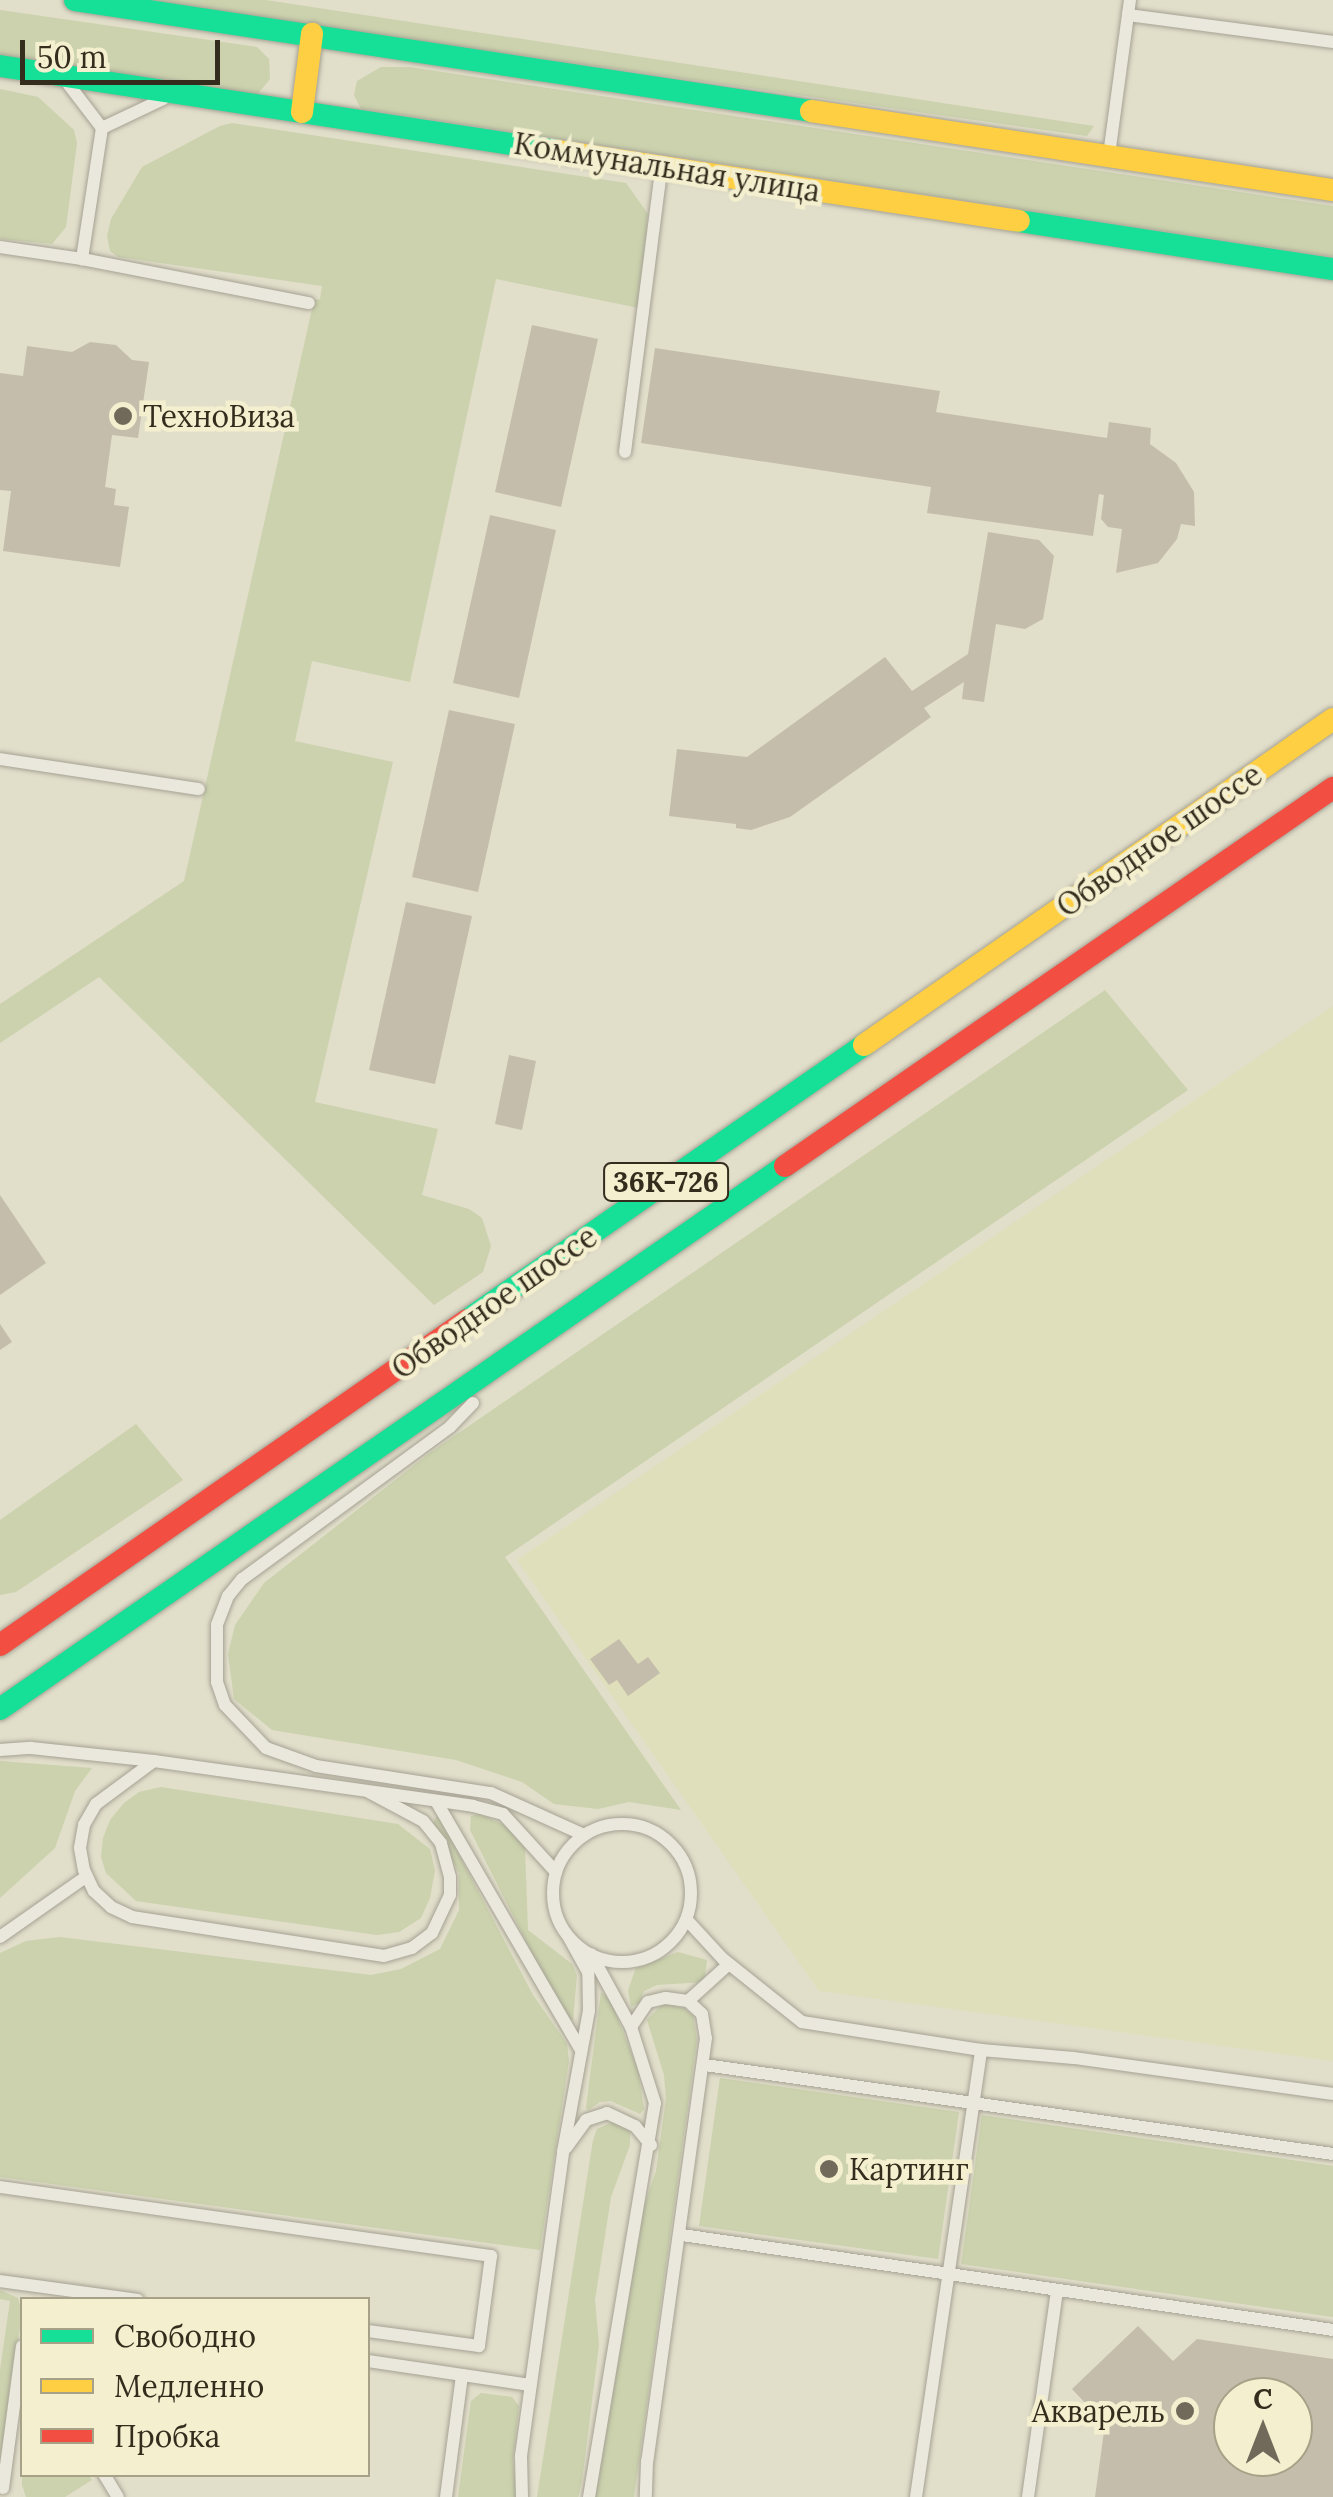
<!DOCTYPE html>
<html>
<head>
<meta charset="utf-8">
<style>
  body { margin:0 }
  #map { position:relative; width:1333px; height:2497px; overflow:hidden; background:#e1deca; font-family:Lora,serif }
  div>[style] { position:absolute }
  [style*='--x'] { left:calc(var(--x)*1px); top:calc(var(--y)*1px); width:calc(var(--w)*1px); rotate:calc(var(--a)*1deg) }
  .farmland>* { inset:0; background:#e0dfbb }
  .green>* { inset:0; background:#cbd2ad }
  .building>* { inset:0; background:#c4bdab }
  .roads { filter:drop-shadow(0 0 2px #a6a294) drop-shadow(0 0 2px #a6a294) }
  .lane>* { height:12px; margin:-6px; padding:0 6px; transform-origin:6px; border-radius:6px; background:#eae8dc }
  .lane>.ring { margin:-6px; padding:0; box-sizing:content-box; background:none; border:12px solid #eae8dc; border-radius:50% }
  .fast>* { height:22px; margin:-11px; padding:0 11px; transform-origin:11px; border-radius:11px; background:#16e098 }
  .slow>* { height:22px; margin:-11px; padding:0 11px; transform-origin:11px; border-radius:11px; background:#ffcf43 }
  .jam>* { height:22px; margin:-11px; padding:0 11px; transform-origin:11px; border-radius:11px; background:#f24e42 }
  .dots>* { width:28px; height:28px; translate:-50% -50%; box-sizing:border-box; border:5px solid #f3efcf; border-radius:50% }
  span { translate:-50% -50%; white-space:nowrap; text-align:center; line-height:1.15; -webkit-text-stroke:9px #f3efcf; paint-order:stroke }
  .shield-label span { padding:2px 8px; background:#f3efcf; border:2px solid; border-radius:8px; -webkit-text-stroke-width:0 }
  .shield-label { font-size:28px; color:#342c1d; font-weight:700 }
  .street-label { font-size:30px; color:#342c1d }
  .poi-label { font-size:30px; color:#342c1d }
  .left { translate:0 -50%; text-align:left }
  .right { translate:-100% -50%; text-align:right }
  .legend { position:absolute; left:20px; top:2297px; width:350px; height:180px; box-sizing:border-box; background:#f3efcf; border:2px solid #a7a188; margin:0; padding:12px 18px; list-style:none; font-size:30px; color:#342c1d }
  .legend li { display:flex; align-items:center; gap:20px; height:50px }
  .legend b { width:50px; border:2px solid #a7a188 }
  .north { position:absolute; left:1213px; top:2377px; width:100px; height:100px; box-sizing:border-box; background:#f3efcf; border:2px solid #a7a188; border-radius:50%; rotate:0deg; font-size:28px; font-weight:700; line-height:40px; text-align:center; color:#342c1d }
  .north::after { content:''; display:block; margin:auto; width:35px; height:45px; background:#716a5a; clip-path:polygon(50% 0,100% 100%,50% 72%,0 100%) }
  .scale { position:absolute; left:20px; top:40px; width:200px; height:45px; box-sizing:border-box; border:5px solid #342c1d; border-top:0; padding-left:12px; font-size:30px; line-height:35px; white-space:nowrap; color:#342c1d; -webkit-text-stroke:8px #f3efcf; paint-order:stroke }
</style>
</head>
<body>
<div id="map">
  <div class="farmland">
    <i style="clip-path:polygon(1333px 1006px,1333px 2061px,819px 1991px,517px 1560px)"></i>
  </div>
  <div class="green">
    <i style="clip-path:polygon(131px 0,266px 0,1094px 126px,1087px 136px)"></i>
    <i style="clip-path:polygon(0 10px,257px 47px,269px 59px,270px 79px,257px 95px,0 61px)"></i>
    <i style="clip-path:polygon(381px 67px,409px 67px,1333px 206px,1333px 257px,361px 109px,354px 95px,357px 81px)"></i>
    <i style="clip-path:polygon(0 89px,38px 97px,74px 130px,77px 143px,66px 227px,52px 244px,0 239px)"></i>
    <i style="clip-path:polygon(232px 123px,626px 183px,648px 214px,639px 308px,496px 279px,410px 682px,312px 661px,295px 741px,393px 762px,315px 1102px,438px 1129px,422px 1195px,469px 1209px,482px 1218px,491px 1246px,483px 1272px,434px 1305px,99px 977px,0 1043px,0 1004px,184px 881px,314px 300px,320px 299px,322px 286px,118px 257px,110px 251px,107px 236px,111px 219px,142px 167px,220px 126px)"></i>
    <i style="clip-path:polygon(1105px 990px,1188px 1090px,505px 1557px,681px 1810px,629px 1802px,598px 1809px,554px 1804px,522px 1782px,456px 1760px,272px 1730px,234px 1699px,228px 1654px,235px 1625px,264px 1583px,431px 1452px)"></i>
    <i style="clip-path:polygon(136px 1424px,183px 1480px,16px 1592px,0 1595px,0 1520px)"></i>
    <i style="clip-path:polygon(0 1761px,92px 1768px,75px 1791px,55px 1848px,0 1898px)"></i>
    <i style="clip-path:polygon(161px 1787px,398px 1824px,430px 1849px,435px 1871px,430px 1898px,421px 1918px,399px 1932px,377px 1935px,136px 1901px,106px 1873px,101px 1857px,103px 1838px,110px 1820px,124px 1803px,139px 1792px)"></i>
    <i style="clip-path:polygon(480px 1814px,511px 1828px,525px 1848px,528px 1930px,572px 1964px,577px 1975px,573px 2020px,563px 2015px,470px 1830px,471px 1816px)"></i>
    <i style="clip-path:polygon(438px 1815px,533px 1995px,567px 2044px,569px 2061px,540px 2250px,0 2177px,0 1953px,26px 1941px,60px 1937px,371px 1975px,401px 1969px,440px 1949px,459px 1910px,459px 1873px,433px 1822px)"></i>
    <i style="clip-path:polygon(678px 1952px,707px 1960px,704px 1982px,657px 1985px,644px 1991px,639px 2003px,631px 2007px,628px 1990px,636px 1968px)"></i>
    <i style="clip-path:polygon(601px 1992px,611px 2001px,638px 2070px,644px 2109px,640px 2114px,611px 2101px,600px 2102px,588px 2110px,586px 2107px)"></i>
    <i style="clip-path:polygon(662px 2004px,684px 2008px,693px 2016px,697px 2040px,634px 2497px,594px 2497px,644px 2206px,656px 2171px,666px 2099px,664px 2075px,647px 2020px)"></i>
    <i style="clip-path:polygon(720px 2078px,959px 2112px,938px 2259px,699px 2226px)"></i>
    <i style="clip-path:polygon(982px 2115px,1333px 2166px,1333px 2317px,961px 2264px)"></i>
    <i style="clip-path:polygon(615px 2121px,630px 2132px,630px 2145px,611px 2197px,595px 2300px,599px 2345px,582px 2481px,578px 2497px,537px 2497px,593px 2140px,597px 2129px)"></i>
    <i style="clip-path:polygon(0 2290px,18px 2298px,22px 2313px,0 2469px,0 2370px,10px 2301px,0 2299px)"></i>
    <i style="clip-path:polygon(481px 2393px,512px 2397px,519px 2406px,513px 2460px,517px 2497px,458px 2497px,471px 2401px)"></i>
    <i style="clip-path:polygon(22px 2469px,22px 2474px,89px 2475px,92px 2480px,65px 2497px,26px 2497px,22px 2485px)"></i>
  </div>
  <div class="building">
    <i style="clip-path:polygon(532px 325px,598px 339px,561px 507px,495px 492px)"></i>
    <i style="clip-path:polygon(90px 342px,116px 345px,132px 360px,149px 362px,138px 438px,112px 435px,105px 487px,116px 489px,114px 505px,129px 507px,120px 567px,3px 551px,11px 491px,0 490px,0 373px,23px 376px,27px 346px,72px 352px)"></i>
    <i style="clip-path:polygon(655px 348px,940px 391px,936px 412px,1107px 438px,1109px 422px,1151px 428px,1150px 444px,1176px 463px,1194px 492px,1195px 526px,1181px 524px,1177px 539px,1158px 563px,1116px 573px,1122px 529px,1108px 527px,1101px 519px,1104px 495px,1099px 494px,1093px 536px,927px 513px,931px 487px,641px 443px)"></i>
    <i style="clip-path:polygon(490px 515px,556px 530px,519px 698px,453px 683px)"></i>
    <i style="clip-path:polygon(988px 532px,1039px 540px,1054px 556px,1043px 619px,1025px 629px,996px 624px,984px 702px,962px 699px,964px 682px,924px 708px,931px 717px,790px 817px,751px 830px,736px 828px,736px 824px,669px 816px,677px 749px,747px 757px,885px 657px,912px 691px,968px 654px)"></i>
    <i style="clip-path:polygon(449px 710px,515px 724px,478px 892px,412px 877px)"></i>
    <i style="clip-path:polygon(406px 902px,472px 916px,435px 1084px,369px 1070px)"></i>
    <i style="clip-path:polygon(509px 1055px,536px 1061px,522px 1130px,495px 1124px)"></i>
    <i style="clip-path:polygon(0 1195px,46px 1263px,0 1295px)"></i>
    <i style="clip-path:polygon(0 1324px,12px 1342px,0 1350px)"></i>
    <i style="clip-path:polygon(619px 1639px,638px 1664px,648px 1657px,660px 1673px,628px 1696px,617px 1680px,609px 1685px,590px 1659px)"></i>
    <i style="clip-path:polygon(evenodd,1138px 2326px,1173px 2361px,1197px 2339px,1333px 2359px,1333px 2497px,1095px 2497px,1105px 2424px,1072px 2389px,1138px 2326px,1233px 2397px,1293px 2397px,1293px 2457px,1233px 2457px,1233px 2397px)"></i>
  </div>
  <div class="roads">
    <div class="lane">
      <i style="--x:1130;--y:0;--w:15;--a:98"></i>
      <i style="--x:1128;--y:15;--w:207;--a:7.5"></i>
      <i style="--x:69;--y:85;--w:54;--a:52.5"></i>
      <i style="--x:102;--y:128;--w:133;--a:98.7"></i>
      <i style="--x:82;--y:259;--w:231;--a:11"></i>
      <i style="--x:102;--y:128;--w:68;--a:-25.4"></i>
      <i style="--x:1109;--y:155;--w:141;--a:-82.3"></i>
      <i style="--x:0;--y:247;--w:83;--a:8.3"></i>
      <i style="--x:625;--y:452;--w:283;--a:-82.7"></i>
      <i style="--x:0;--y:759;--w:201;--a:8.6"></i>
      <i style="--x:473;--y:1403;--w:33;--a:134"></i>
      <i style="--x:450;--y:1427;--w:258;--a:143.8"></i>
      <i style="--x:242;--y:1579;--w:22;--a:129"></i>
      <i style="--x:228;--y:1596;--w:31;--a:111"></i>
      <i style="--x:217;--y:1625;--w:57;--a:90"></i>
      <i style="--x:217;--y:1682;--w:24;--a:71"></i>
      <i style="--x:225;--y:1705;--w:59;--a:46.4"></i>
      <i style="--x:266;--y:1748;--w:53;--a:19.8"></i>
      <i style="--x:316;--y:1766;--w:177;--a:8.8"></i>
      <i style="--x:491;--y:1793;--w:102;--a:24.3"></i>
      <i style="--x:0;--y:1750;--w:31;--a:-4"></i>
      <i style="--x:31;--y:1748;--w:124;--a:6"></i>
      <i style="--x:154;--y:1761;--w:322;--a:8"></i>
      <i style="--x:473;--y:1806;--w:31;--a:15"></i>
      <i style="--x:503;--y:1814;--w:79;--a:47.6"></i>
      <i style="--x:154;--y:1761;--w:72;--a:143.4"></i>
      <i style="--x:96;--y:1804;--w:24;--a:120"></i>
      <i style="--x:84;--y:1825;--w:23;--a:100"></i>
      <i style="--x:80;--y:1848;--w:22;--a:80"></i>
      <i style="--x:84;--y:1870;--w:23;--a:65"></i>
      <i style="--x:94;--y:1891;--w:23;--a:43"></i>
      <i style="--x:111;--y:1907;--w:23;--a:25"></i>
      <i style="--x:132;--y:1917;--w:255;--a:8.8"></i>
      <i style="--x:384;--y:1956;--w:29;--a:-16"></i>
      <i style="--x:412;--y:1948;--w:25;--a:-37"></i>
      <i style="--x:432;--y:1933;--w:42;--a:-64.7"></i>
      <i style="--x:450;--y:1895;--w:18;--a:-90"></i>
      <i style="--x:450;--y:1877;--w:35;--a:-105"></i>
      <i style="--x:441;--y:1843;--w:28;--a:-129"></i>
      <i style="--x:423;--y:1821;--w:61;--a:-151.8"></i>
      <i style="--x:436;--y:1801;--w:286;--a:59.8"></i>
      <i class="ring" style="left:553px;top:1824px;width:126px;height:126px"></i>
      <i style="--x:687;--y:1920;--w:53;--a:47.3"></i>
      <i style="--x:723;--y:1959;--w:101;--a:38.6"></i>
      <i style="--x:802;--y:2022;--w:181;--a:8.9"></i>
      <i style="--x:981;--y:2050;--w:93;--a:4.9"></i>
      <i style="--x:1074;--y:2058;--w:261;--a:7.9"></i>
      <i style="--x:0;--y:1937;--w:106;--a:-35"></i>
      <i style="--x:688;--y:2001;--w:55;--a:-42.1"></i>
      <i style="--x:631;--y:2027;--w:30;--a:-56"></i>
      <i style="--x:648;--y:2002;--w:18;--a:-13"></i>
      <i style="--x:666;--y:1998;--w:22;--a:8"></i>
      <i style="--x:688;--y:2001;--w:19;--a:43"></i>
      <i style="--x:702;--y:2014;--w:24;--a:81"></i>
      <i style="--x:706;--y:2038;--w:427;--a:97.9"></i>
      <i style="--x:647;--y:2461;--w:36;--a:92"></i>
      <i style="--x:705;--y:2065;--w:634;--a:8.07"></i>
      <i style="--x:566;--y:2148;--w:34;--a:-54"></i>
      <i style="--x:586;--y:2120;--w:22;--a:-18"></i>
      <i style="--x:607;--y:2113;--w:31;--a:25"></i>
      <i style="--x:635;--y:2126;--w:25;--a:50"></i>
      <i style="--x:0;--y:2187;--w:496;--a:8"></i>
      <i style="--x:491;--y:2256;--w:91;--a:97.6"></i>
      <i style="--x:479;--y:2346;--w:112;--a:-172.3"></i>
      <i style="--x:682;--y:2235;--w:658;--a:8.3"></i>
      <i style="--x:0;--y:2281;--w:139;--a:7.8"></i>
      <i style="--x:368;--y:2361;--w:164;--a:8.4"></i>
      <i style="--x:104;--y:2474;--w:27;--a:59"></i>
      <i style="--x:3;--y:2488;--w:143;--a:-82.4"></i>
      <i style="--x:446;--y:2497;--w:123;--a:-82.5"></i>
      <i style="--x:522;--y:2497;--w:41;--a:-91.4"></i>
      <i style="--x:521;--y:2456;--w:307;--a:-82.1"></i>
      <i style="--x:563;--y:2152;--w:143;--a:-79.6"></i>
      <i style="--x:589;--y:2011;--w:39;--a:-91"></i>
      <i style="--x:588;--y:1972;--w:39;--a:-119"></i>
      <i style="--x:589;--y:2497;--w:399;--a:-80.5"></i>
      <i style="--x:655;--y:2103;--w:80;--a:-107.5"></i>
      <i style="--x:631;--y:2027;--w:83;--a:-118.7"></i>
      <i style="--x:916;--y:2497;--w:452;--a:-81.7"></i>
      <i style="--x:1028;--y:2497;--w:209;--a:-82"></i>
    </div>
    <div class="fast">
      <i style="--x:75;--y:0;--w:744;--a:8.58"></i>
      <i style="--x:0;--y:66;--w:563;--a:8.68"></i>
      <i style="--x:1019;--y:221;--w:318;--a:8.7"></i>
      <i style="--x:467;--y:1320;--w:483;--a:-34.7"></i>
      <i style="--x:0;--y:1709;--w:955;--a:-34.67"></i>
    </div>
    <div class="slow">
      <i style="--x:811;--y:111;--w:528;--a:8.61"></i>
      <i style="--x:302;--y:112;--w:79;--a:-82.7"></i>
      <i style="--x:557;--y:151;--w:467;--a:8.6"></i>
      <i style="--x:864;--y:1045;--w:571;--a:-34.8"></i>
    </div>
    <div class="jam">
      <i style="--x:785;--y:1166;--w:666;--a:-34.6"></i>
      <i style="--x:0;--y:1645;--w:569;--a:-34.84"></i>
    </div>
  </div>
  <div class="dots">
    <i style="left:123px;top:416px;background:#716a5a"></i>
    <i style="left:829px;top:2169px;background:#716a5a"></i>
    <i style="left:1185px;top:2411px;background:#716a5a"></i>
  </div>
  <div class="shield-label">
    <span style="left:666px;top:1182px">36К-726</span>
  </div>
  <div class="street-label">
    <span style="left:667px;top:167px;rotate:9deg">Коммунальная улица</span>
    <span style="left:1159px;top:840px;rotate:-35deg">Обводное шоссе</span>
    <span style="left:494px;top:1302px;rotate:-35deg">Обводное шоссе</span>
  </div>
  <div class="poi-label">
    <span class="left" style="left:143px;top:416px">ТехноВиза</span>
    <span class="left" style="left:849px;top:2169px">Картинг</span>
    <span class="right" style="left:1165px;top:2411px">Акварель</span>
  </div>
  <ul class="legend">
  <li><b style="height:12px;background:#16e098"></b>Свободно</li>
  <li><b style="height:12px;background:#ffcf43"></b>Медленно</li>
  <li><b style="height:12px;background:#f24e42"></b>Пробка</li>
  </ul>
  <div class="north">С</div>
  <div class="scale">50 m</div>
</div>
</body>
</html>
